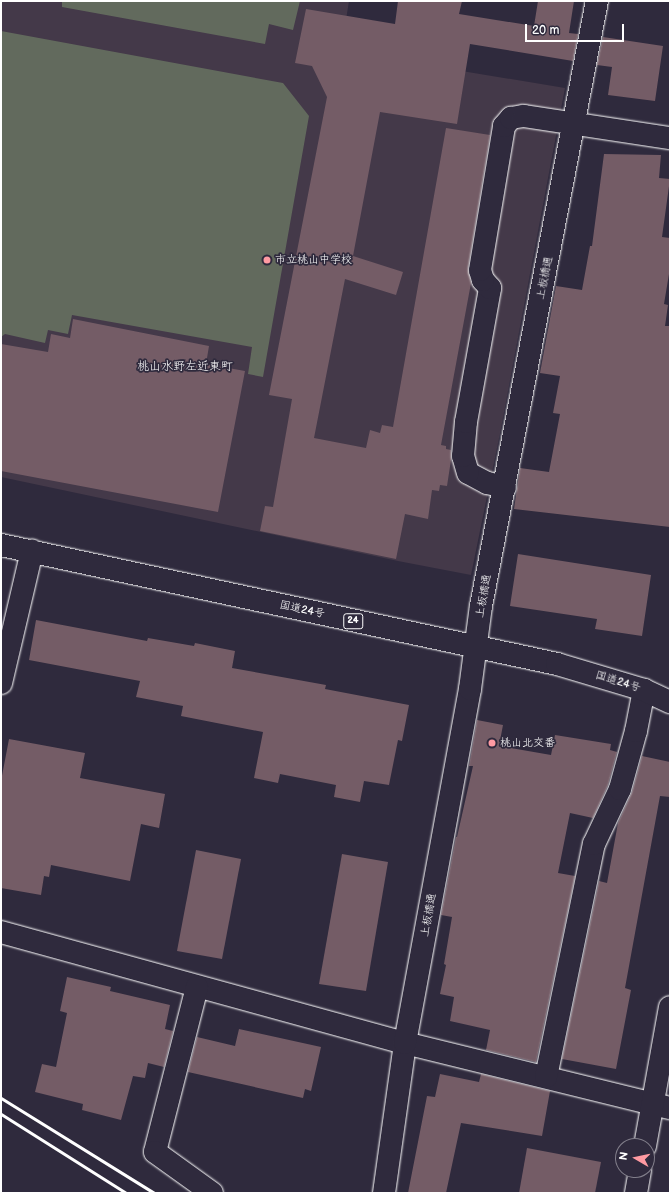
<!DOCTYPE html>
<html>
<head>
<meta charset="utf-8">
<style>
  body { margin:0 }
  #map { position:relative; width:671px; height:1194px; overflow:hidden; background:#2f2a3d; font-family:"Balsamiq Sans","Klee One",sans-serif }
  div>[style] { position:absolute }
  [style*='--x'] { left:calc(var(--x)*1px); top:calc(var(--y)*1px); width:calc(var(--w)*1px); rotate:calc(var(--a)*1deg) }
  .built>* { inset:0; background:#443949 }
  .green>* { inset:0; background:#626a5d }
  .building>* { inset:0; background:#745c66 }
  .roads { filter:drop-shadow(0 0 1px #fff) drop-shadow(0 0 1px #fff) }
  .minor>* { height:22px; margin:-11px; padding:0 11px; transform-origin:11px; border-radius:11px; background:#2f2a3d }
  .highway>* { height:22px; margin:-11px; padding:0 11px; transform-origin:11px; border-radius:11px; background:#2f2a3d }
  .rail>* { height:3px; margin:-1.5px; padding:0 1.5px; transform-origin:1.5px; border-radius:1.5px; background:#fff }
  .dots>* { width:11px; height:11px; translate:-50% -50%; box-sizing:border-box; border:2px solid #2f2a3d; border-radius:50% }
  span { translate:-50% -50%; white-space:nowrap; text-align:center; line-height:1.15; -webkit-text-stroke:3.5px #2f2a3d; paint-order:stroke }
  .shield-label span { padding:1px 3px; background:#2f2a3d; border:1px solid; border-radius:3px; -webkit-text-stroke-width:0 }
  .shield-label { font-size:10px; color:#fff; font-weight:700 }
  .poi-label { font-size:11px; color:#fff }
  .left { translate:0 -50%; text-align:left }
  .street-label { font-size:11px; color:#fff }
  .neighbourhood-label { font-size:12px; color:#fff }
  .frame { position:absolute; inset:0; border:2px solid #fff; pointer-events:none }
  .north { position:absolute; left:615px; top:1138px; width:40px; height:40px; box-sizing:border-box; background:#2f2a3d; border:1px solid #827f8b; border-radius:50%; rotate:279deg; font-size:11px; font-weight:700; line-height:16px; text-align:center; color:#fff }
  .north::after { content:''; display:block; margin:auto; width:14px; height:18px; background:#ff9aa2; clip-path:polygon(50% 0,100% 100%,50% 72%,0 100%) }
  .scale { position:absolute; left:525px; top:24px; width:99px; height:18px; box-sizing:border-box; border:2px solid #fff; border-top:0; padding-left:5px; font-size:12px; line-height:14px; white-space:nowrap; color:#fff; -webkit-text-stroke:3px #2f2a3d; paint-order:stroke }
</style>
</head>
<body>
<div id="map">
  <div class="built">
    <i style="clip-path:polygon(1px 1px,349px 1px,341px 51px,565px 88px,500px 433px,471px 575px,398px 561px,1px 477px)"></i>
  </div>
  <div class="green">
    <i style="clip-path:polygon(62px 1px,300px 1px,293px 30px,269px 24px,265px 44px,62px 7px)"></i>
    <i style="clip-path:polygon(1px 31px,283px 83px,309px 116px,263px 377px,248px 374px,252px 347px,72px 315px,68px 334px,48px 330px,45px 343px,5px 334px,1px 337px)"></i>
  </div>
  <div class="building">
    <i style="clip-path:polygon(398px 1px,462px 1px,459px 14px,534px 26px,538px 1px,574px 1px,569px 33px,578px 34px,573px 61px,470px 44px,457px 124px,380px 112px,353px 256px,403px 272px,396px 295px,345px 279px,314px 438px,366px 448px,370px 430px,380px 433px,382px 425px,393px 427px,446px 128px,490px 135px,468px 268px,471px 283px,441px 445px,446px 446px,446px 449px,451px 450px,451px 460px,447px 486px,440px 485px,439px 491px,432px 490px,428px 519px,405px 514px,396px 559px,260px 531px,265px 506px,273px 507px,292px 399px,269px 395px,327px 97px,312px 66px,295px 63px,306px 9px,395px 24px)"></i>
    <i style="clip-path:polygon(603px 37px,663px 46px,655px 101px,608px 95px,612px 67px,597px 65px)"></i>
    <i style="clip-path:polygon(604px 154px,661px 155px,659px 178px,670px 179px,662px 237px,670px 238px,670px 268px,664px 304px,668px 305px,665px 326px,670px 326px,670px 527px,514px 509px,520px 468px,549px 472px,560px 414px,553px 413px,560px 376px,540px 373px,556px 286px,582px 290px,590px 246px,592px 246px)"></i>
    <i style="clip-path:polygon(73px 319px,209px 346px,206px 364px,245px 371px,218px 512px,1px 471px,1px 344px,48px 352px,51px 334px,70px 338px)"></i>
    <i style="clip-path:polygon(518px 554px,651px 575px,642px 636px,595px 629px,597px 619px,510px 606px)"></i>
    <i style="clip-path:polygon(36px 620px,147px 641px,148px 638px,194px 646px,195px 643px,235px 651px,232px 668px,326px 685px,325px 689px,409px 705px,402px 741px,398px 740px,389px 785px,364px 781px,360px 802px,334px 797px,336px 785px,280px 774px,278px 783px,254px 778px,263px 732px,181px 716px,183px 706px,136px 697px,140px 681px,29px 660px)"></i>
    <i style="clip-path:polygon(477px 720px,503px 725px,499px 746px,551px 755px,555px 735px,611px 744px,610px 750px,617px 752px,608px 785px,593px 818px,570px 813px,558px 873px,575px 876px,536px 1062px,486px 1050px,490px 1030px,450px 1021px,454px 997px,440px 994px,446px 965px,444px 964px,452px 917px,441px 915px,456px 837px,457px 837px,473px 766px,469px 766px)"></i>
    <i style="clip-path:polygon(9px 739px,85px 753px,80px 778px,165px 794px,159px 828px,141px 824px,130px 881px,51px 865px,49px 877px,44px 876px,41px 895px,1px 888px,1px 781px)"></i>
    <i style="clip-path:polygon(642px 756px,670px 762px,670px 797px,660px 796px,625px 988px,631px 990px,616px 1069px,562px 1059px,599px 881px,607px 883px,618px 823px,632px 792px)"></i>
    <i style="clip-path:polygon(196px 850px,241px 859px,222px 959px,177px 951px)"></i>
    <i style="clip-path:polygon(342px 854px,388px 862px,366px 991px,319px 984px)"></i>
    <i style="clip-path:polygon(67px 977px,111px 987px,110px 991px,170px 1005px,165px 1029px,173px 1031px,164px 1067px,148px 1063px,145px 1078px,133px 1076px,121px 1120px,82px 1110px,83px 1104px,35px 1092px,42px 1064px,56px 1067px,67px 1013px,60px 1011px)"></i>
    <i style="clip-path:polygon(239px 1029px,321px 1047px,311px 1091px,305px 1089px,303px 1098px,188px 1072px,197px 1037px,235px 1046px)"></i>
    <i style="clip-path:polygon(440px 1074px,479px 1082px,481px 1074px,550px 1091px,542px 1136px,461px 1123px,446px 1193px,408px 1193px,427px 1096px,435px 1097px)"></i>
    <i style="clip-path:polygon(527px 1148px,601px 1162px,595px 1193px,519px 1193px)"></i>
  </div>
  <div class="roads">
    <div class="minor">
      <i style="--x:505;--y:487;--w:18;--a:-167"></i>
      <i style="--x:487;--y:483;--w:21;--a:-152"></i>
      <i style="--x:468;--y:473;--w:18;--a:-106"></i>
      <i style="--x:463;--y:456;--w:34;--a:-85"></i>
      <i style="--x:466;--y:422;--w:136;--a:-79.8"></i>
      <i style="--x:490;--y:288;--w:11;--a:-131"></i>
      <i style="--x:483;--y:280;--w:10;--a:-107"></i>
      <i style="--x:480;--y:270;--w:146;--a:-80.5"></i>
      <i style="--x:504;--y:126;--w:11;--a:-49"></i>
      <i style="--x:511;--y:118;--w:13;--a:-9"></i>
      <i style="--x:524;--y:116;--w:148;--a:8.6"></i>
      <i style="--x:1;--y:683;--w:136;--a:-76.8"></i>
      <i style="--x:1;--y:932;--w:419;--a:15.4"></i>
      <i style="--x:405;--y:1043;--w:273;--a:13.8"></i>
      <i style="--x:197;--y:987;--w:170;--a:104.3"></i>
      <i style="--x:155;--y:1152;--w:70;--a:35.7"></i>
      <i style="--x:546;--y:1077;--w:238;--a:-78.4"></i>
      <i style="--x:594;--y:844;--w:61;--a:-64.7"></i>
      <i style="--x:620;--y:789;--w:60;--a:-74.6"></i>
      <i style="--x:636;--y:731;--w:42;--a:-79"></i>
      <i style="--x:645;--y:1146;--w:141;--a:-79.8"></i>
      <i style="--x:384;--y:1193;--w:151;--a:-82"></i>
      <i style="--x:405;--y:1043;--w:360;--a:-79.6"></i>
      <i style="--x:470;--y:689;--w:84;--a:-82.5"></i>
      <i style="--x:481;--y:606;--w:616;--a:-79.15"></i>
      <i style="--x:636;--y:1193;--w:23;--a:-80"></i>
    </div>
    <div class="highway">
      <i style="--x:1;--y:545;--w:569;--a:12.08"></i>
      <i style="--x:557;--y:664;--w:91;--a:16.6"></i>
      <i style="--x:644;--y:690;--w:29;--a:25"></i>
    </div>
  </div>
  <div class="rail">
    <i style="--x:1;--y:1098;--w:180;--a:31.8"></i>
    <i style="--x:1;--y:1114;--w:148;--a:32.3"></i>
  </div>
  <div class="dots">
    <i style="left:267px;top:260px;background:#ff9aa2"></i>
    <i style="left:492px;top:743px;background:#ff9aa2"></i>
  </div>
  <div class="shield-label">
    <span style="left:353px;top:621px">24</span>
  </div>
  <div class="poi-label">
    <span class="left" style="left:275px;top:260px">市立桃山中学校</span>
    <span class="left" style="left:500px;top:743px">桃山北交番</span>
  </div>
  <div class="street-label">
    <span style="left:545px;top:278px;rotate:-79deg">上板橋通</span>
    <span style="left:484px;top:596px;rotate:-80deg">上板橋通</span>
    <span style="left:302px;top:610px;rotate:12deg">国道24号</span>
    <span style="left:618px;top:682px;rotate:17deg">国道24号</span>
    <span style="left:429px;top:915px;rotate:-80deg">上板橋通</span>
  </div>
  <div class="neighbourhood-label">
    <span style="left:185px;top:367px">桃山水野左近東町</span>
  </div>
  <div class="frame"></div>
  <div class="north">N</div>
  <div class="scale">20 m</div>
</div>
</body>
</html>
